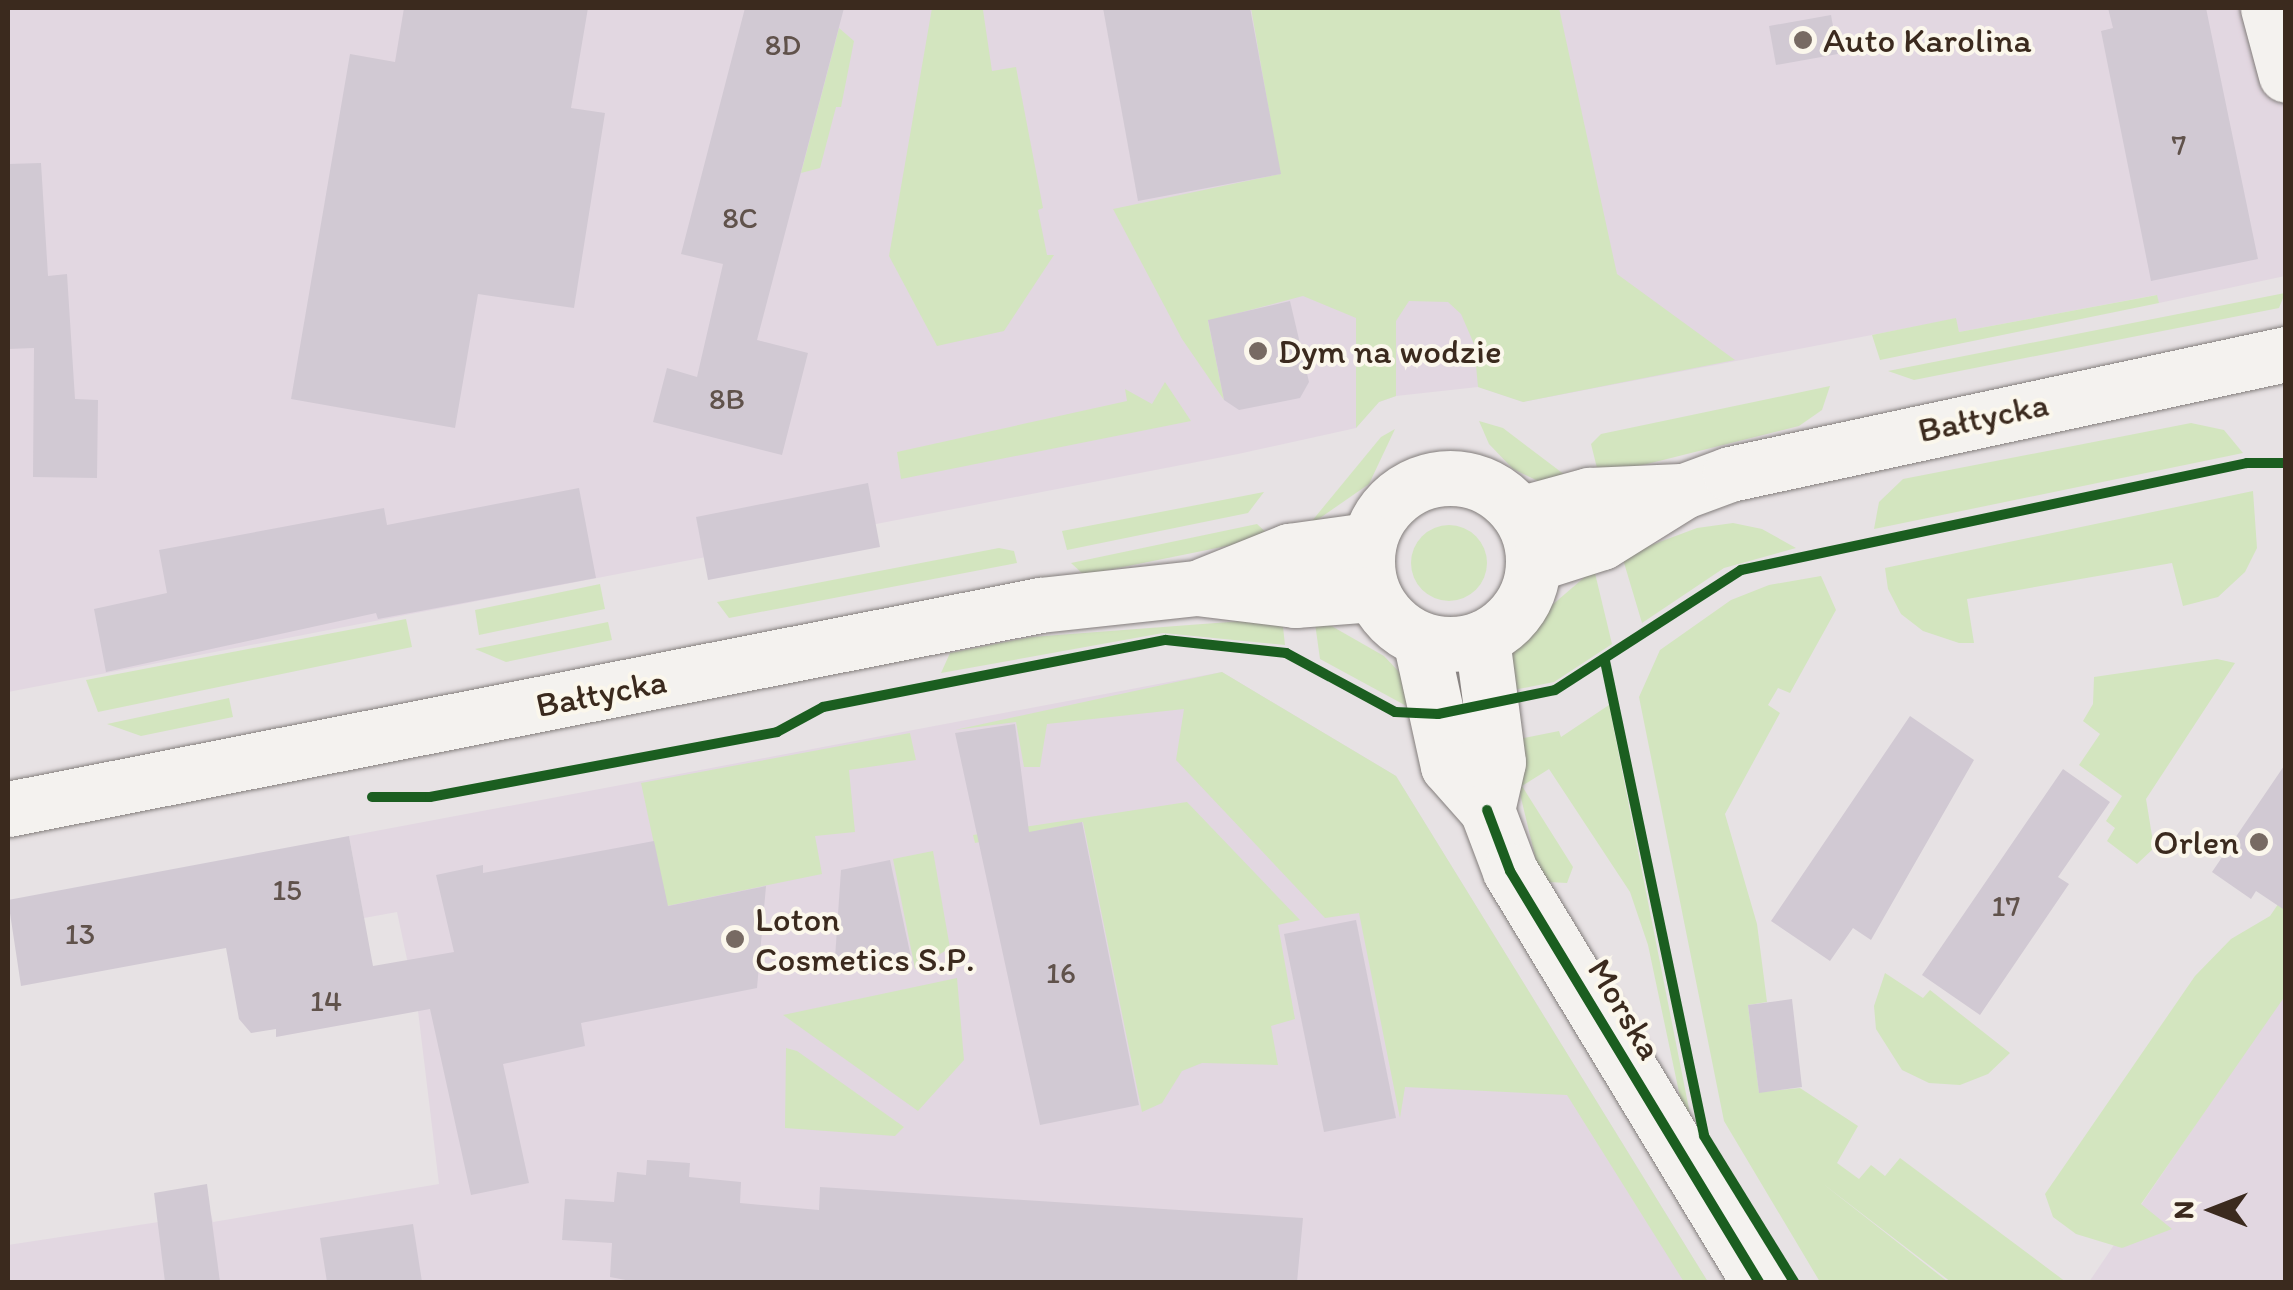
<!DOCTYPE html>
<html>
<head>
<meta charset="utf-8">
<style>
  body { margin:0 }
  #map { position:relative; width:2293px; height:1290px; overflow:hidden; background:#e7e2e4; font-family:Itim,sans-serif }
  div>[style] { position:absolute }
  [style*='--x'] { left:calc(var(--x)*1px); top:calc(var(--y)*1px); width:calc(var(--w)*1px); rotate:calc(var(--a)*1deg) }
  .built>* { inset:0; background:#e2d7e1 }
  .green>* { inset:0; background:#d3e5bf }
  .round { border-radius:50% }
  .building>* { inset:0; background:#d1c9d3 }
  .roads { filter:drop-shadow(0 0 2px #837e7c) drop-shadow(0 0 2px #837e7c) }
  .minor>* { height:55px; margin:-27.5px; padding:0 27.5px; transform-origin:27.5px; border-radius:27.5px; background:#f4f2ef }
  .major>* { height:55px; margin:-27.5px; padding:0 27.5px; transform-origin:27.5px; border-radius:27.5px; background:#f4f2ef }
  .major>.ring { margin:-27.5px; padding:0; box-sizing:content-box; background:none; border:55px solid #f4f2ef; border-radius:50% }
  .cycleway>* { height:10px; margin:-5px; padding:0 5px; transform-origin:5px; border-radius:5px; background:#1b5e20 }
  .dots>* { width:28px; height:28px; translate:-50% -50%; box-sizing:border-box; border:5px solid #fbf7ec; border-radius:50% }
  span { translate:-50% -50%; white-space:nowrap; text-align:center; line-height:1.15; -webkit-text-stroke:8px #fbf7ec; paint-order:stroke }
  .number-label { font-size:30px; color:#60524b }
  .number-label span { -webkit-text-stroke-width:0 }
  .poi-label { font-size:35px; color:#3b2a1e }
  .left { translate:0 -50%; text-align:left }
  .right { translate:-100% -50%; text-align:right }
  .street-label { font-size:35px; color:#3b2a1e }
  .frame { position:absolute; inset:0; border:10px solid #3b2a1e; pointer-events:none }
  .north { position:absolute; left:2163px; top:1160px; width:100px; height:100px; -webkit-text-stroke:8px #fbf7ec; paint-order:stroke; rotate:270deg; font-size:28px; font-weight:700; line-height:40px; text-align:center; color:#3b2a1e }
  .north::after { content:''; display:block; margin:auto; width:35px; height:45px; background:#3b2a1e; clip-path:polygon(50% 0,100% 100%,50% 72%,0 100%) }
</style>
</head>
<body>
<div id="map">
  <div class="built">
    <i style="clip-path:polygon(8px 8px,2285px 8px,2285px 276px,2159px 303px,2156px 295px,1959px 332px,1955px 319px,1523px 402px,1478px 387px,1396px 396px,1379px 402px,1356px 428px,1238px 454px,8px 692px)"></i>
    <i style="clip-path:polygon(1222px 672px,1396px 776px,1708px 1282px,8px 1282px,8px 1245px,211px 1214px,213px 1222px,439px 1184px,418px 1011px,397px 912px,364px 918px,349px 836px)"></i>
    <i style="clip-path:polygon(2285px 993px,2285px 1282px,2089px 1282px,2141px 1205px)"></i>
  </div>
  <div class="green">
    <i style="clip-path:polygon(932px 8px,983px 10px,992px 71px,1016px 67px,1043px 208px,1038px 210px,1047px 255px,1054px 255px,1004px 331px,937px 346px,889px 256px)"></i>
    <i style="clip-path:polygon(1251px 8px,1559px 8px,1617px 274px,1735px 360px,1523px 402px,1478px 387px,1474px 344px,1461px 314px,1448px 302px,1409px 301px,1396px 321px,1396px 396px,1379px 402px,1356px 428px,1356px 318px,1303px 296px,1208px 321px,1224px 400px,1182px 339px,1113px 209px,1280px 174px)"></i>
    <i style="clip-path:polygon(839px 28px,854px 41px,841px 107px,836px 107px,820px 168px,801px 173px)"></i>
    <i style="clip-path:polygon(2285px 293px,2279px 308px,1914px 380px,1888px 371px)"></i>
    <i style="clip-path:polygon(2157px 295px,2159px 303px,1880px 360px,1872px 335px,1956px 318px,1959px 332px)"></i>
    <i style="clip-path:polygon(1165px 382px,1191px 421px,901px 479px,897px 452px,1127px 401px,1125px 389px,1152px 404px)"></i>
    <i style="clip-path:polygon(1830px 386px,1822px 410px,1799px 426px,1599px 476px,1591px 444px,1601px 434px)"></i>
    <i style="clip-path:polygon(1479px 421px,1503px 428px,1565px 475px,1540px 482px,1513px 469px,1489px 444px)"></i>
    <i style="clip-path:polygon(2191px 423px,2224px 430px,2243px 453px,1874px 529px,1879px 502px,1903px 479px)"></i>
    <i style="clip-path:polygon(1395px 429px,1369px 484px,1307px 527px,1381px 437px)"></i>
    <i style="clip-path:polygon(2253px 491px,2257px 548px,2245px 572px,2218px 597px,2183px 606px,2172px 563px,1967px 599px,1974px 643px,1959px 643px,1923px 631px,1901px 614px,1888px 589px,1885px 568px)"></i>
    <i style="clip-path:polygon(1264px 492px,1248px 513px,1067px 550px,1062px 531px)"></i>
    <i style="clip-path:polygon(1733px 523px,1762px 529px,1796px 548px,1724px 568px,1642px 623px,1622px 556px,1697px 528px)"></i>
    <i style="clip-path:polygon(1257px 524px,1271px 537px,1084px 575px,1071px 563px)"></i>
    <i class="round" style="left:1411px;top:525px;width:76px;height:76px"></i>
    <i style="clip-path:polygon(999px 548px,1014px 551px,1017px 563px,729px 618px,717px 602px)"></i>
    <i style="clip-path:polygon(1594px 569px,1612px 644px,1554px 682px,1498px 693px,1506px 656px,1523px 630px)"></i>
    <i style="clip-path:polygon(1821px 576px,1836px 610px,1790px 693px,1778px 688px,1768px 705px,1780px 713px,1725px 814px,1757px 924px,1767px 1002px,1748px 1005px,1759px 1092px,1800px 1088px,1858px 1126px,1837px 1163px,1859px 1179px,1871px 1165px,1885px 1176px,1900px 1158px,2066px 1282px,1951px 1282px,1822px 1183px,1948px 1282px,1820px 1282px,1724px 1121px,1639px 697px,1660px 650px,1731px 600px,1769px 585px)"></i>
    <i style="clip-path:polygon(600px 584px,605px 609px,479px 635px,475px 610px)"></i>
    <i style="clip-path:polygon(1314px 616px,1384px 656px,1403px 676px,1412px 709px,1320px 659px)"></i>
    <i style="clip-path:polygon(1282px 618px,1285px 645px,1163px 633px,941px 673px,950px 653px,1031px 637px)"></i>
    <i style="clip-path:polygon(406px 619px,412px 647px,98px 712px,86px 680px)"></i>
    <i style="clip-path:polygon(608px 622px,612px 640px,506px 662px,475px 649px)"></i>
    <i style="clip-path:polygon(2217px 659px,2235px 663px,2146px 799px,2154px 848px,2137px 864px,2107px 841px,2115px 828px,2106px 821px,2122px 796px,2079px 765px,2100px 734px,2083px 721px,2093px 704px,2094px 677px)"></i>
    <i style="clip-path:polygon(1222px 672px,1396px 776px,1708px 1282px,1684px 1282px,1567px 1095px,1405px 1087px,1400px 1118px,1359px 913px,1325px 918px,1176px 760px,1184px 709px,1047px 724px,1040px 767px,1024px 767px,1016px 722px,955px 730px)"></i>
    <i style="clip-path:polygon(229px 698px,233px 717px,141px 736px,107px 724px)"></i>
    <i style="clip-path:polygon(1609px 705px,1690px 1114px,1696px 1137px,1684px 1116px,1648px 945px,1630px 892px,1549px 769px,1522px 786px,1573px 867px,1567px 883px,1548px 882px,1539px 873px,1517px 781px,1509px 741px,1559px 731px,1561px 737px)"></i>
    <i style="clip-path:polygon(910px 733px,916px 760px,849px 770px,855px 832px,815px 836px,822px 874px,560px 928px,663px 886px,641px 783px)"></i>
    <i style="clip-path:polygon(1187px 802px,1300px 920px,1278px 925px,1295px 1019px,1271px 1026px,1278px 1065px,1202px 1063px,1182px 1071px,1162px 1103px,1142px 1112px,1083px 822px,975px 843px,973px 835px)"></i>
    <i style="clip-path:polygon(933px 851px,950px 948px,915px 969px,893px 859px)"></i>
    <i style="clip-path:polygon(2285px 894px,2285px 996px,2141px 1204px,2172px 1229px,2122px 1248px,2076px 1234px,2053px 1217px,2045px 1194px,2195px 976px,2231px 939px,2270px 916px)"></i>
    <i style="clip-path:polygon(1885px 973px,1923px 998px,1930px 990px,2010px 1053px,1988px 1074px,1960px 1085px,1929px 1083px,1902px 1070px,1876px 1029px,1874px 1006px)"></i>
    <i style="clip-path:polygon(957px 978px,964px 1060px,918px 1111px,783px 1015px)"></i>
    <i style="clip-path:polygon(786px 1048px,797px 1051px,904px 1127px,895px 1136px,785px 1128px)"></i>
  </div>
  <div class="building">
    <i style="clip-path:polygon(404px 8px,588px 8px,571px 108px,605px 113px,574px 308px,478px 294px,455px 428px,291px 399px,350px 54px,395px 62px)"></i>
    <i style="clip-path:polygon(745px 8px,844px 8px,757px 340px,808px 353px,782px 455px,653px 422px,667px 368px,697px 377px,723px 264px,681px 254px)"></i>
    <i style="clip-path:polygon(1103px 8px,1250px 8px,1281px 174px,1138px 201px)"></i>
    <i style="clip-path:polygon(2108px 8px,2206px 8px,2258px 259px,2151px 281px,2101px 31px,2113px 28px)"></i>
    <i style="clip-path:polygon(1831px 15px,1838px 54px,1776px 65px,1769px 26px)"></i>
    <i style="clip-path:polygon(41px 163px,48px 276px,67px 274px,75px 399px,98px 400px,97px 478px,33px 477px,34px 348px,8px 349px,8px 164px)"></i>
    <i style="clip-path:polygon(1290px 301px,1309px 382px,1300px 398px,1239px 410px,1224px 400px,1208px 320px)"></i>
    <i style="clip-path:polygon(868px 483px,880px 547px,708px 580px,696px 517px)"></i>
    <i style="clip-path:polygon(579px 488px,596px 578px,378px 619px,376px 613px,106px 672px,94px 609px,167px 593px,159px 550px,384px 508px,387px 525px)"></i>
    <i style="clip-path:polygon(1910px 716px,1974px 760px,1871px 940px,1853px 928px,1830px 961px,1771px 921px)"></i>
    <i style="clip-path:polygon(1015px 724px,1029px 832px,1082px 822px,1139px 1105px,1040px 1125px,955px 733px)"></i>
    <i style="clip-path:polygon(2286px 763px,2286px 911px,2256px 891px,2251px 899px,2212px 872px)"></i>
    <i style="clip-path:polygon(2063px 769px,2110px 802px,2058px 877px,2069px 884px,1980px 1015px,1922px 975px)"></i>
    <i style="clip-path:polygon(349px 836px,373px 966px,454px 952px,436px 875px,483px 865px,483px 873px,654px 841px,668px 906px,766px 886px,757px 988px,581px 1023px,585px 1046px,503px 1064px,529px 1183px,471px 1195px,430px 1009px,276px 1037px,276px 1029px,251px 1033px,239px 1019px,226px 948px,21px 986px,8px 900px)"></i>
    <i style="clip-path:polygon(890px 860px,911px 957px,834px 973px,841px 870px)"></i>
    <i style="clip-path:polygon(1356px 920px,1396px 1118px,1324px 1132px,1284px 934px)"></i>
    <i style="clip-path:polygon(1792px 999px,1802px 1087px,1759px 1093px,1748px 1005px)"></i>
    <i style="clip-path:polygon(647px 1160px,690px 1163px,689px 1177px,741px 1182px,740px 1203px,819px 1210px,820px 1187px,1303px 1218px,1297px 1282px,636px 1282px,610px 1277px,612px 1243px,562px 1240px,565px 1199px,614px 1202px,617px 1172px,646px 1175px)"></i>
    <i style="clip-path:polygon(207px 1184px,220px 1282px,165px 1282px,154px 1193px)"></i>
    <i style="clip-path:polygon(413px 1224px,422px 1282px,327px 1282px,320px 1238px)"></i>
  </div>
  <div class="roads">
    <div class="minor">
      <i style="--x:2268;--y:8;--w:69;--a:75"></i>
      <i style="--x:1420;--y:639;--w:130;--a:77.6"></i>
      <i style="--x:1448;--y:766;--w:59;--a:48.4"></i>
      <i style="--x:1487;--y:810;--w:49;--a:-77.1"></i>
      <i style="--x:1498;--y:762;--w:125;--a:-97.4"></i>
      <i style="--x:1487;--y:810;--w:65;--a:69.3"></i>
      <i style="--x:1510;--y:871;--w:481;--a:58.8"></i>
    </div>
    <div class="major">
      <i class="ring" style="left:1367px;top:478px;width:111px;height:111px"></i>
      <i style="--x:1519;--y:514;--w:73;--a:-15.2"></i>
      <i style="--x:1589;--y:495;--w:92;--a:-2.5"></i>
      <i style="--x:1536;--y:563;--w:69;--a:-17.7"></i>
      <i style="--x:1602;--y:542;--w:97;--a:-31.9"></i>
      <i style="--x:1684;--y:491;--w:49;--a:-20.3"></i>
      <i style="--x:1730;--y:474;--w:569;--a:-12.18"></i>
      <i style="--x:1204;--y:585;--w:92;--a:-21.8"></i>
      <i style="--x:1289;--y:551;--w:80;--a:-7.9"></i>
      <i style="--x:8;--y:809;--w:1052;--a:-11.18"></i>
      <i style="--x:1040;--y:605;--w:158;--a:-6.2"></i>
      <i style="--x:1197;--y:588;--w:99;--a:7"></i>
      <i style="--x:1295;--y:600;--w:78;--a:-4.4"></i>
    </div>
  </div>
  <div class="cycleway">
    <i style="--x:1605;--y:661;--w:485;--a:78.2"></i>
    <i style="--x:1704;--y:1136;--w:172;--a:58.3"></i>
    <i style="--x:372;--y:797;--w:58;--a:0"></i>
    <i style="--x:430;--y:797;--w:353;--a:-10.6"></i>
    <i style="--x:777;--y:732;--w:52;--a:-28.5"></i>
    <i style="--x:823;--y:707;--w:349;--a:-11.1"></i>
    <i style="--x:1166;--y:640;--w:121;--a:6.2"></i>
    <i style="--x:1286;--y:653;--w:124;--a:28.4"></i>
    <i style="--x:1395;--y:712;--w:43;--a:2.7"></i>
    <i style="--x:1438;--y:714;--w:119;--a:-11.6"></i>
    <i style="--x:1555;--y:690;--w:221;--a:-32.8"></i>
    <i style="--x:1741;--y:570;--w:517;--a:-11.94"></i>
    <i style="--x:2247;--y:463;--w:39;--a:0"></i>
    <i style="--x:1487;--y:810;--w:65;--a:69.3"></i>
    <i style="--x:1510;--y:871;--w:481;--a:58.8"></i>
  </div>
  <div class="dots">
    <i style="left:1803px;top:40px;background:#776a63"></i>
    <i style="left:1258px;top:351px;background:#776a63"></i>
    <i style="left:2259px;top:842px;background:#776a63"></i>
    <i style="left:735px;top:939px;background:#776a63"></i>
  </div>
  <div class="number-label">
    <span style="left:783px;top:45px">8D</span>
    <span style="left:2179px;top:145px">7</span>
    <span style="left:740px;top:218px">8C</span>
    <span style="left:727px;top:399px">8B</span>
    <span style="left:287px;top:890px">15</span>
    <span style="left:2006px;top:906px">17</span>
    <span style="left:80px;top:934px">13</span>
    <span style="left:1061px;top:973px">16</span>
    <span style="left:326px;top:1001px">14</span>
  </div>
  <div class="poi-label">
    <span class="left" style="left:1823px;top:40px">Auto Karolina</span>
    <span class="left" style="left:1278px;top:351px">Dym na wodzie</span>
    <span class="right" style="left:2239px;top:842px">Orlen</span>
    <span class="left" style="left:755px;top:939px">Loton<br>Cosmetics S.P.</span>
  </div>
  <div class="street-label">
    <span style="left:1983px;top:417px;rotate:-12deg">Bałtycka</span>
    <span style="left:601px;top:693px;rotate:-11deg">Bałtycka</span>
    <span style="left:1625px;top:1009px;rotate:59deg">Morska</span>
  </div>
  <div class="frame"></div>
  <div class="north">N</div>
</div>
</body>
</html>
